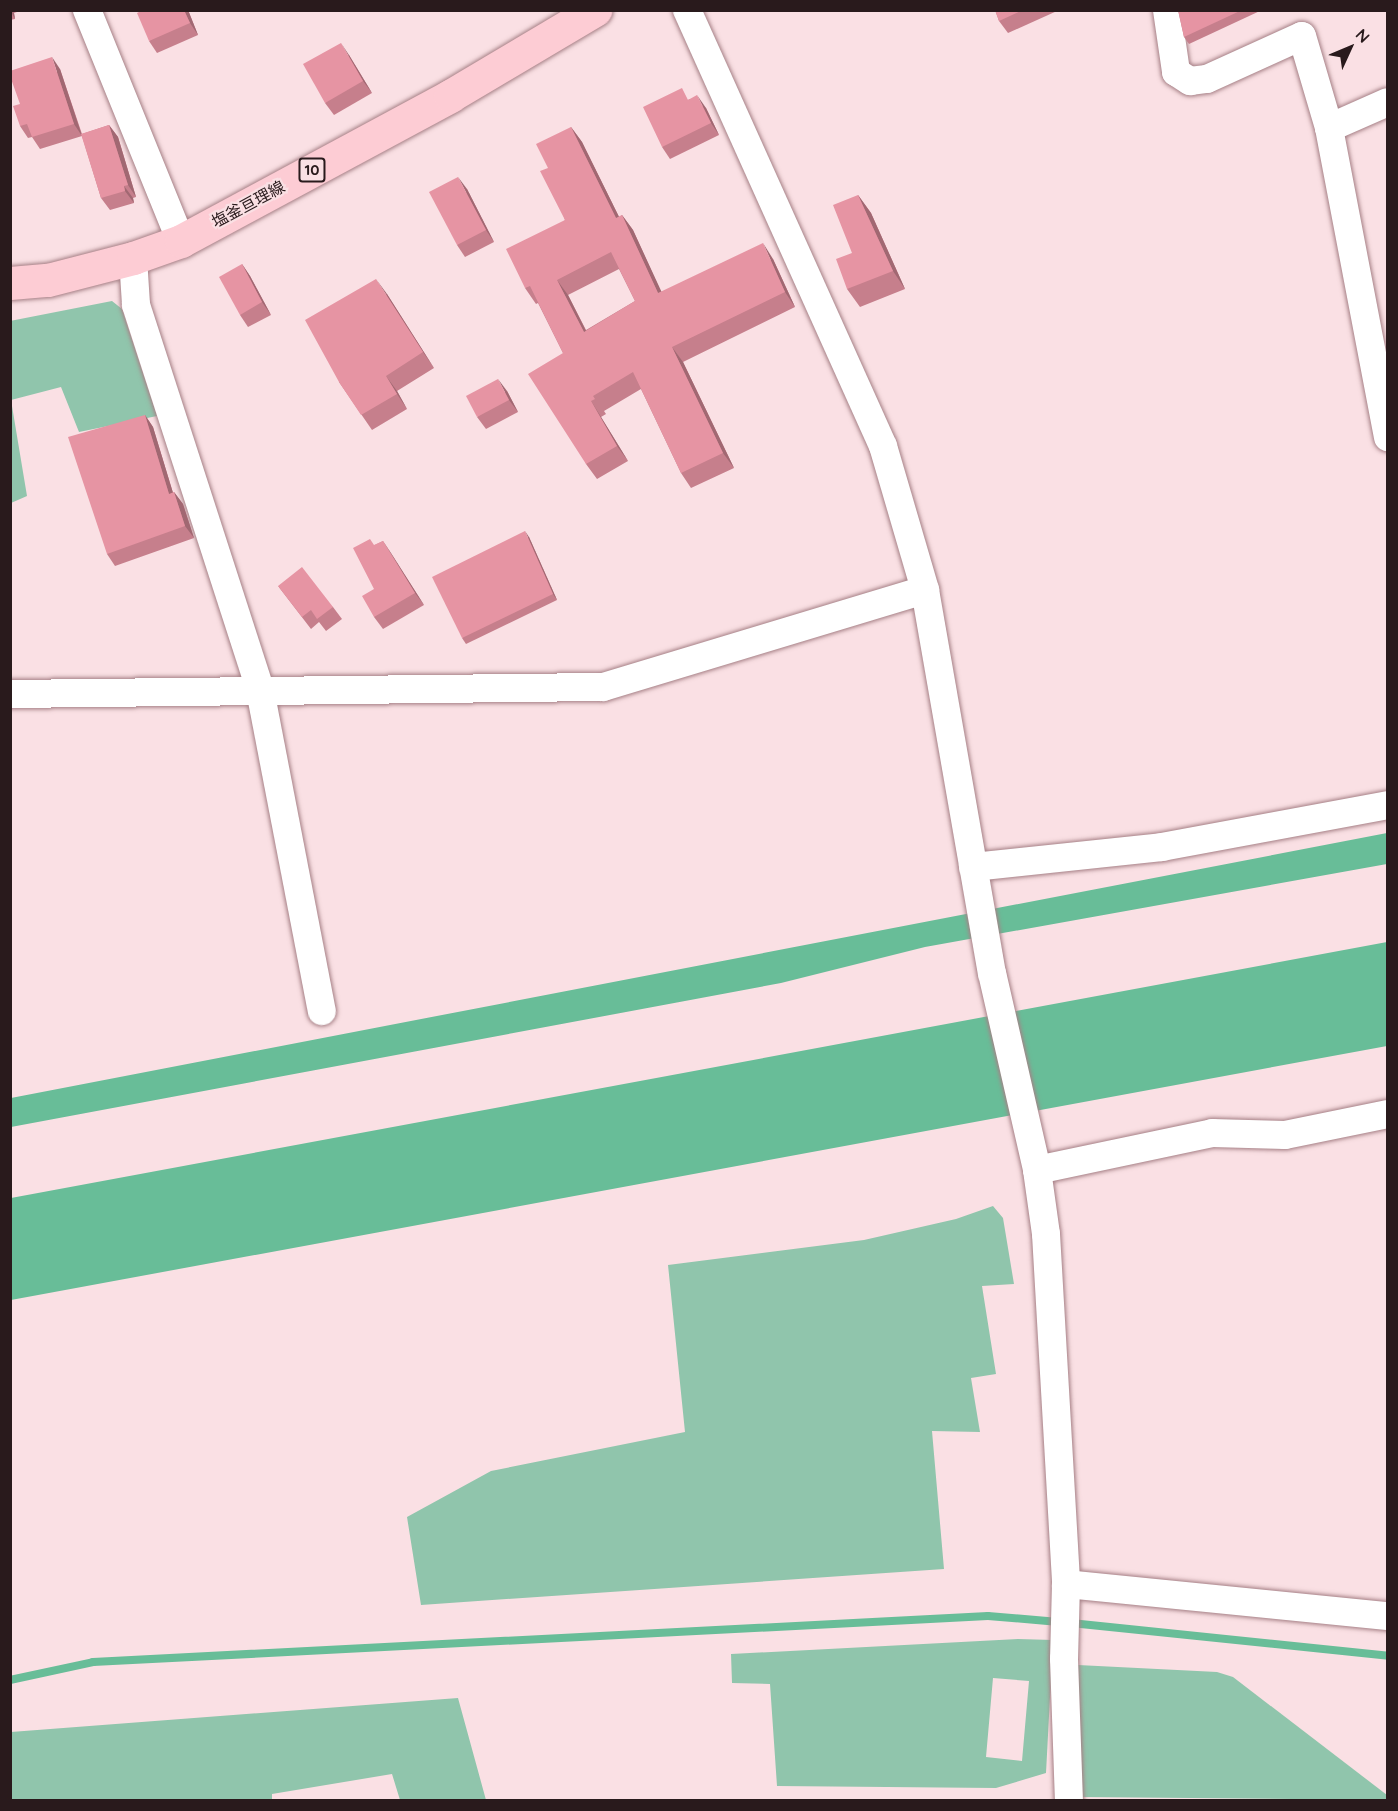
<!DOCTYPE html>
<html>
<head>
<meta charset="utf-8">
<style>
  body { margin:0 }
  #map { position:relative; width:1398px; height:1811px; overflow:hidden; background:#fae0e4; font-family:Quicksand,"Noto Sans JP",sans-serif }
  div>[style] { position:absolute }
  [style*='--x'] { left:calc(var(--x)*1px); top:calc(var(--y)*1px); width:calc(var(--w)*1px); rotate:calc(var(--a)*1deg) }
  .green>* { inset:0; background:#90c5ac }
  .water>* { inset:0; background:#68bd98 }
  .stream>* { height:8px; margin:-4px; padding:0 4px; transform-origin:4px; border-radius:4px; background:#68bd98 }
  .roads { filter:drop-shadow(0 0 2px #a68086) drop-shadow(0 0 2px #a68086) }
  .minor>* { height:28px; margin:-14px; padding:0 14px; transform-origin:14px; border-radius:14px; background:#fff }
  .major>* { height:33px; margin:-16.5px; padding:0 16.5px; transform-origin:16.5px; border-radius:16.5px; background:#fdccd4 }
  .wall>* { inset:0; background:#c67f8c }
  .shaded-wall>* { inset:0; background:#a16872 }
  .building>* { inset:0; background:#e694a3 }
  span { translate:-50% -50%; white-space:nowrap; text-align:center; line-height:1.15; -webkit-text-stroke:4.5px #fae0e4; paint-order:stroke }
  .shield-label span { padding:2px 4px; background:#fae0e4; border:2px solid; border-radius:4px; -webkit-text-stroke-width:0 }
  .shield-label { font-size:15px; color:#291a1c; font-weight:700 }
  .street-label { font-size:16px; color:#291a1c }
  .frame { position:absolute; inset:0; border:12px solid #291a1c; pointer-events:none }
  .north { position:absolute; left:1320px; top:18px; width:60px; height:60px; -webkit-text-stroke:4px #fae0e4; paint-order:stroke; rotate:46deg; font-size:16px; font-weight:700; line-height:24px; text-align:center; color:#291a1c }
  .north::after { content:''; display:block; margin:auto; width:21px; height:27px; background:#291a1c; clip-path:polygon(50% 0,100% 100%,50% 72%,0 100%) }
</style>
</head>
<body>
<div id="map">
  <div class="green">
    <i style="clip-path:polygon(112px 301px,122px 309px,157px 416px,79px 432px,61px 387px,11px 400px,27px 496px,11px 503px,10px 321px)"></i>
    <i style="clip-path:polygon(993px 1206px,1003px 1218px,1014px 1284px,982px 1286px,996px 1374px,971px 1378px,980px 1432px,932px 1431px,944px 1569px,421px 1605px,407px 1517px,491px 1471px,685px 1432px,668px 1265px,864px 1240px,956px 1219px)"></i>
    <i style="clip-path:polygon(evenodd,1018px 1639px,1053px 1640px,1046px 1773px,996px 1788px,777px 1786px,770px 1684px,732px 1683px,731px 1654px,1018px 1639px,993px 1678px,1029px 1681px,1022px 1761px,986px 1757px,993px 1678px)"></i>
    <i style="clip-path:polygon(1078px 1665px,1217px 1672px,1233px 1677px,1387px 1795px,1387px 1800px,1081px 1797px)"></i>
    <i style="clip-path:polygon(458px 1698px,486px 1800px,400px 1800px,392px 1774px,272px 1794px,272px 1800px,11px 1800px,11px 1732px)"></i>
  </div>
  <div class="water">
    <i style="clip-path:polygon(1387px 833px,1387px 864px,925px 947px,781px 983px,11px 1127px,11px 1098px)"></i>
    <i style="clip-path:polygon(1387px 942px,1387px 1046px,11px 1300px,11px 1198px)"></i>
  </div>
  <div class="stream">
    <i style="--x:1071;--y:1623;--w:319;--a:5.9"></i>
    <i style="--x:10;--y:1680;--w:85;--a:-12.2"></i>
    <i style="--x:93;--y:1662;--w:896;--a:-2.94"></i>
    <i style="--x:988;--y:1616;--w:71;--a:4.8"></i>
  </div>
  <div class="roads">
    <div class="minor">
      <i style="--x:87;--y:10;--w:249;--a:67.9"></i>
      <i style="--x:687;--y:10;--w:478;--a:65.8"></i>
      <i style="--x:883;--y:446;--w:150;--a:73.7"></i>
      <i style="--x:925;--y:590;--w:389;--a:80.1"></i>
      <i style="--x:992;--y:973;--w:202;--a:77.1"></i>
      <i style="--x:1037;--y:1170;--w:65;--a:82"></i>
      <i style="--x:1046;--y:1234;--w:351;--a:86.7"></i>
      <i style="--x:1066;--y:1584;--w:75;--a:91.5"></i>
      <i style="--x:1064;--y:1659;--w:141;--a:88"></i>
      <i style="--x:1167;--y:10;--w:63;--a:81.7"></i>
      <i style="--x:1176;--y:72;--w:17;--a:33"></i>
      <i style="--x:1190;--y:81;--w:17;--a:-7"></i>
      <i style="--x:1207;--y:79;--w:104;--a:-24.4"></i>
      <i style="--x:1302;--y:36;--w:96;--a:73.6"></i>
      <i style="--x:1329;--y:128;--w:315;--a:79.2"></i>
      <i style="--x:1329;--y:128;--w:64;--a:-23.8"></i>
      <i style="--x:133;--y:258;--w:47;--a:86.3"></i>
      <i style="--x:136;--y:305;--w:404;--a:72.1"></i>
      <i style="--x:260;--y:690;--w:327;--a:79.1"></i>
      <i style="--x:10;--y:694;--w:593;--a:-0.68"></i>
      <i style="--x:603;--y:687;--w:336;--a:-16.8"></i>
      <i style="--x:973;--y:867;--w:190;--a:-6"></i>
      <i style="--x:1162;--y:847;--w:230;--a:-10.5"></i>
      <i style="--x:1037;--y:1170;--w:179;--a:-11.9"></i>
      <i style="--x:1212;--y:1133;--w:73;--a:1.6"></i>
      <i style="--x:1285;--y:1135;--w:105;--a:-11.5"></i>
      <i style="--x:1066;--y:1584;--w:324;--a:5.7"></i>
    </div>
    <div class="major">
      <i style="--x:10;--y:283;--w:38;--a:-5"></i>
      <i style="--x:48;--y:280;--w:88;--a:-14.5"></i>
      <i style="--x:133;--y:258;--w:51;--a:-19.5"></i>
      <i style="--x:181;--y:241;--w:306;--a:-28.3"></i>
      <i style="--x:450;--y:96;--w:169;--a:-30.7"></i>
    </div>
  </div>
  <div class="wall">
    <i style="clip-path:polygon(10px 10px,23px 10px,14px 13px,15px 19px,10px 20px)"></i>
    <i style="clip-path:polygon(188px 10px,198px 35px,157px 53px,149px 41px)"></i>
    <i style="clip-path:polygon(995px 10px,1057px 10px,1057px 11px,1008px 33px,999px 21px)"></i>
    <i style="clip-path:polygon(1178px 10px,1262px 10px,1189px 44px,1184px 37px)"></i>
    <i style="clip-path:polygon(349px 55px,372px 93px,334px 115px,325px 103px)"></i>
    <i style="clip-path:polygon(60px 69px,82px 134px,109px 125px,118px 137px,136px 197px,133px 198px,134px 203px,110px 210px,101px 198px,82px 136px,40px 149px,32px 137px,28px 138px,20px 126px,20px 104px)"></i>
    <i style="clip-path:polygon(689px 99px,706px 108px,719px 135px,670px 159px,662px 147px)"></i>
    <i style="clip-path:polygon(evenodd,571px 127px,582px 142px,619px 217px,622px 215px,633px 230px,661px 292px,773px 259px,795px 307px,683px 362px,734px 468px,691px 488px,681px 473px,641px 389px,604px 411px,606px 414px,601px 417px,628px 461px,597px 479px,586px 464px,563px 353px,538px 303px,536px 304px,525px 288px,565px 220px,548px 168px,571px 127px,619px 269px,635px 301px,586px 330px,568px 295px,619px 269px)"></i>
    <i style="clip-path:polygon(467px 189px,494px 242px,465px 257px,457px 245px)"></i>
    <i style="clip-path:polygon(858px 195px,871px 213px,905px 289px,860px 307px,847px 289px,852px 253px)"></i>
    <i style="clip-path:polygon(242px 264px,250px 276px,271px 315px,248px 327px,240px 315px)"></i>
    <i style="clip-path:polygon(387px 294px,434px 368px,397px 391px,407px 409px,372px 430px,339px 382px)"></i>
    <i style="clip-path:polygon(507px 391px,518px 412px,486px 429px,477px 417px)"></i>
    <i style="clip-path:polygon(145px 415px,153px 427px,173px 493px,174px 492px,183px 504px,194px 538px,115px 566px,107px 554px)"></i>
    <i style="clip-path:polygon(529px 537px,557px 600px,466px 644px,462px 638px)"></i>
    <i style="clip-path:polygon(383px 541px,424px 605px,383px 629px,374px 617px,374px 589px,375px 545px)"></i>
    <i style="clip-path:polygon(278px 586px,333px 607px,342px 619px,326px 631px,319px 622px,311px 629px)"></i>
  </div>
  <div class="shaded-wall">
    <i style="clip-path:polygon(10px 10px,12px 10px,14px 13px,15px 19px)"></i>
    <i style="clip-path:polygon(184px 10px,188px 10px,198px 35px,190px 23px)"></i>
    <i style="clip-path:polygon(341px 43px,349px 55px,372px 93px,363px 81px)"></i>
    <i style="clip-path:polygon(52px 57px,60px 69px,82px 136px,74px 124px)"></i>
    <i style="clip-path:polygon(697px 95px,706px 108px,719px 135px,711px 123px)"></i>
    <i style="clip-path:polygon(109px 125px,118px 137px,136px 197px,128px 185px)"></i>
    <i style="clip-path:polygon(571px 127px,582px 142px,627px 233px,616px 218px)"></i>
    <i style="clip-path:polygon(458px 177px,467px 189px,494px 242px,486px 230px)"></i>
    <i style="clip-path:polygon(124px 186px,133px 198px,134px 203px,125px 191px)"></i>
    <i style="clip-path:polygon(858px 195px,871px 213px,905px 289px,893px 271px)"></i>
    <i style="clip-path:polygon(622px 215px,633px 230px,669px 308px,658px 293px)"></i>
    <i style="clip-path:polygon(763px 243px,773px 259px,795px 307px,785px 292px)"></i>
    <i style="clip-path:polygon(242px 264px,250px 276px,271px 315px,262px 302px)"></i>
    <i style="clip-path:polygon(376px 279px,387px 294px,434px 368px,423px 352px)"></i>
    <i style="clip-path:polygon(557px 280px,568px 295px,594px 347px,584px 332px)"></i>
    <i style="clip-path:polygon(672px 347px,683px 362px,734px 468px,723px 453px)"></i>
    <i style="clip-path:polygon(386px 376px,397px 391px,407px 409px,397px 394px)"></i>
    <i style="clip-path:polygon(498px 379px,507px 391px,518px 412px,509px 400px)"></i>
    <i style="clip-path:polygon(591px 401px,601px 417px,628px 461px,617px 446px)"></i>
    <i style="clip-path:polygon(145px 415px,153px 427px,177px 506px,169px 494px)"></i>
    <i style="clip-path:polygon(174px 492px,183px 504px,194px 538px,185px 526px)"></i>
    <i style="clip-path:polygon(525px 531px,529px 537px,557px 600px,553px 594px)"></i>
    <i style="clip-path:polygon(383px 541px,391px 553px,424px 605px,415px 593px)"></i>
  </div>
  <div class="building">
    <i style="clip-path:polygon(143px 10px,184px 10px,190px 23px,149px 41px,137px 13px)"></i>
    <i style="clip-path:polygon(995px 10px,1023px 10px,999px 21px)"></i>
    <i style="clip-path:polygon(1178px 10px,1242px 10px,1184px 37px)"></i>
    <i style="clip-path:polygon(341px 43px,363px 81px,325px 103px,303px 64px)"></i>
    <i style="clip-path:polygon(52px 57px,74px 124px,32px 137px,27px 124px,20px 126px,13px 106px,20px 104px,10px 76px,10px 71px)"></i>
    <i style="clip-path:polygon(682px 88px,688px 100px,697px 95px,711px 123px,662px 147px,643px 107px)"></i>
    <i style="clip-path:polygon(109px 125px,128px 185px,124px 186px,125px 191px,101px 198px,81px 134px)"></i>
    <i style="clip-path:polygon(evenodd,571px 127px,616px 218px,622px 215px,658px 293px,763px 243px,785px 292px,672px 347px,723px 453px,681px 473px,633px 372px,593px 396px,595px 399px,591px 401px,617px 446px,586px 464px,528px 374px,563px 353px,530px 286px,525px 288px,506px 249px,565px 220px,540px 171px,548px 168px,536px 144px,571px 127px,611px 252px,635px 301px,584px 332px,557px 280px,611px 252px)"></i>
    <i style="clip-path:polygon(458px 177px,486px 230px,457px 245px,429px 192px)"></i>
    <i style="clip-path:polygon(858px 195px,893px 271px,847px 289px,836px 259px,852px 253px,833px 205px)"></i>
    <i style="clip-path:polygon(242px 264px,262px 302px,240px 315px,219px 277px)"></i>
    <i style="clip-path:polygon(376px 279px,423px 352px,386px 376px,397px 394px,361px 415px,339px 382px,305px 320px)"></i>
    <i style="clip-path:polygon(498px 379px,509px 400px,477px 417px,466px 396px)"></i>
    <i style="clip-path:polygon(145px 415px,169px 494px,174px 492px,185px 526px,107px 554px,68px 437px)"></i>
    <i style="clip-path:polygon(525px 531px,553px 594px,462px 638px,432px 577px)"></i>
    <i style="clip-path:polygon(370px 539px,374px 545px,383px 541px,415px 593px,374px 617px,362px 596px,374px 589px,353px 548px)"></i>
    <i style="clip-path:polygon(302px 567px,333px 607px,317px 619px,311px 610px,302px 617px,278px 586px)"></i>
  </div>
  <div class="shield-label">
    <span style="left:312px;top:170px">10</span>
  </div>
  <div class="street-label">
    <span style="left:248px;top:204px;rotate:-28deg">塩釜亘理線</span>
  </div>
  <div class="frame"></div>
  <div class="north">N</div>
</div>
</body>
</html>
